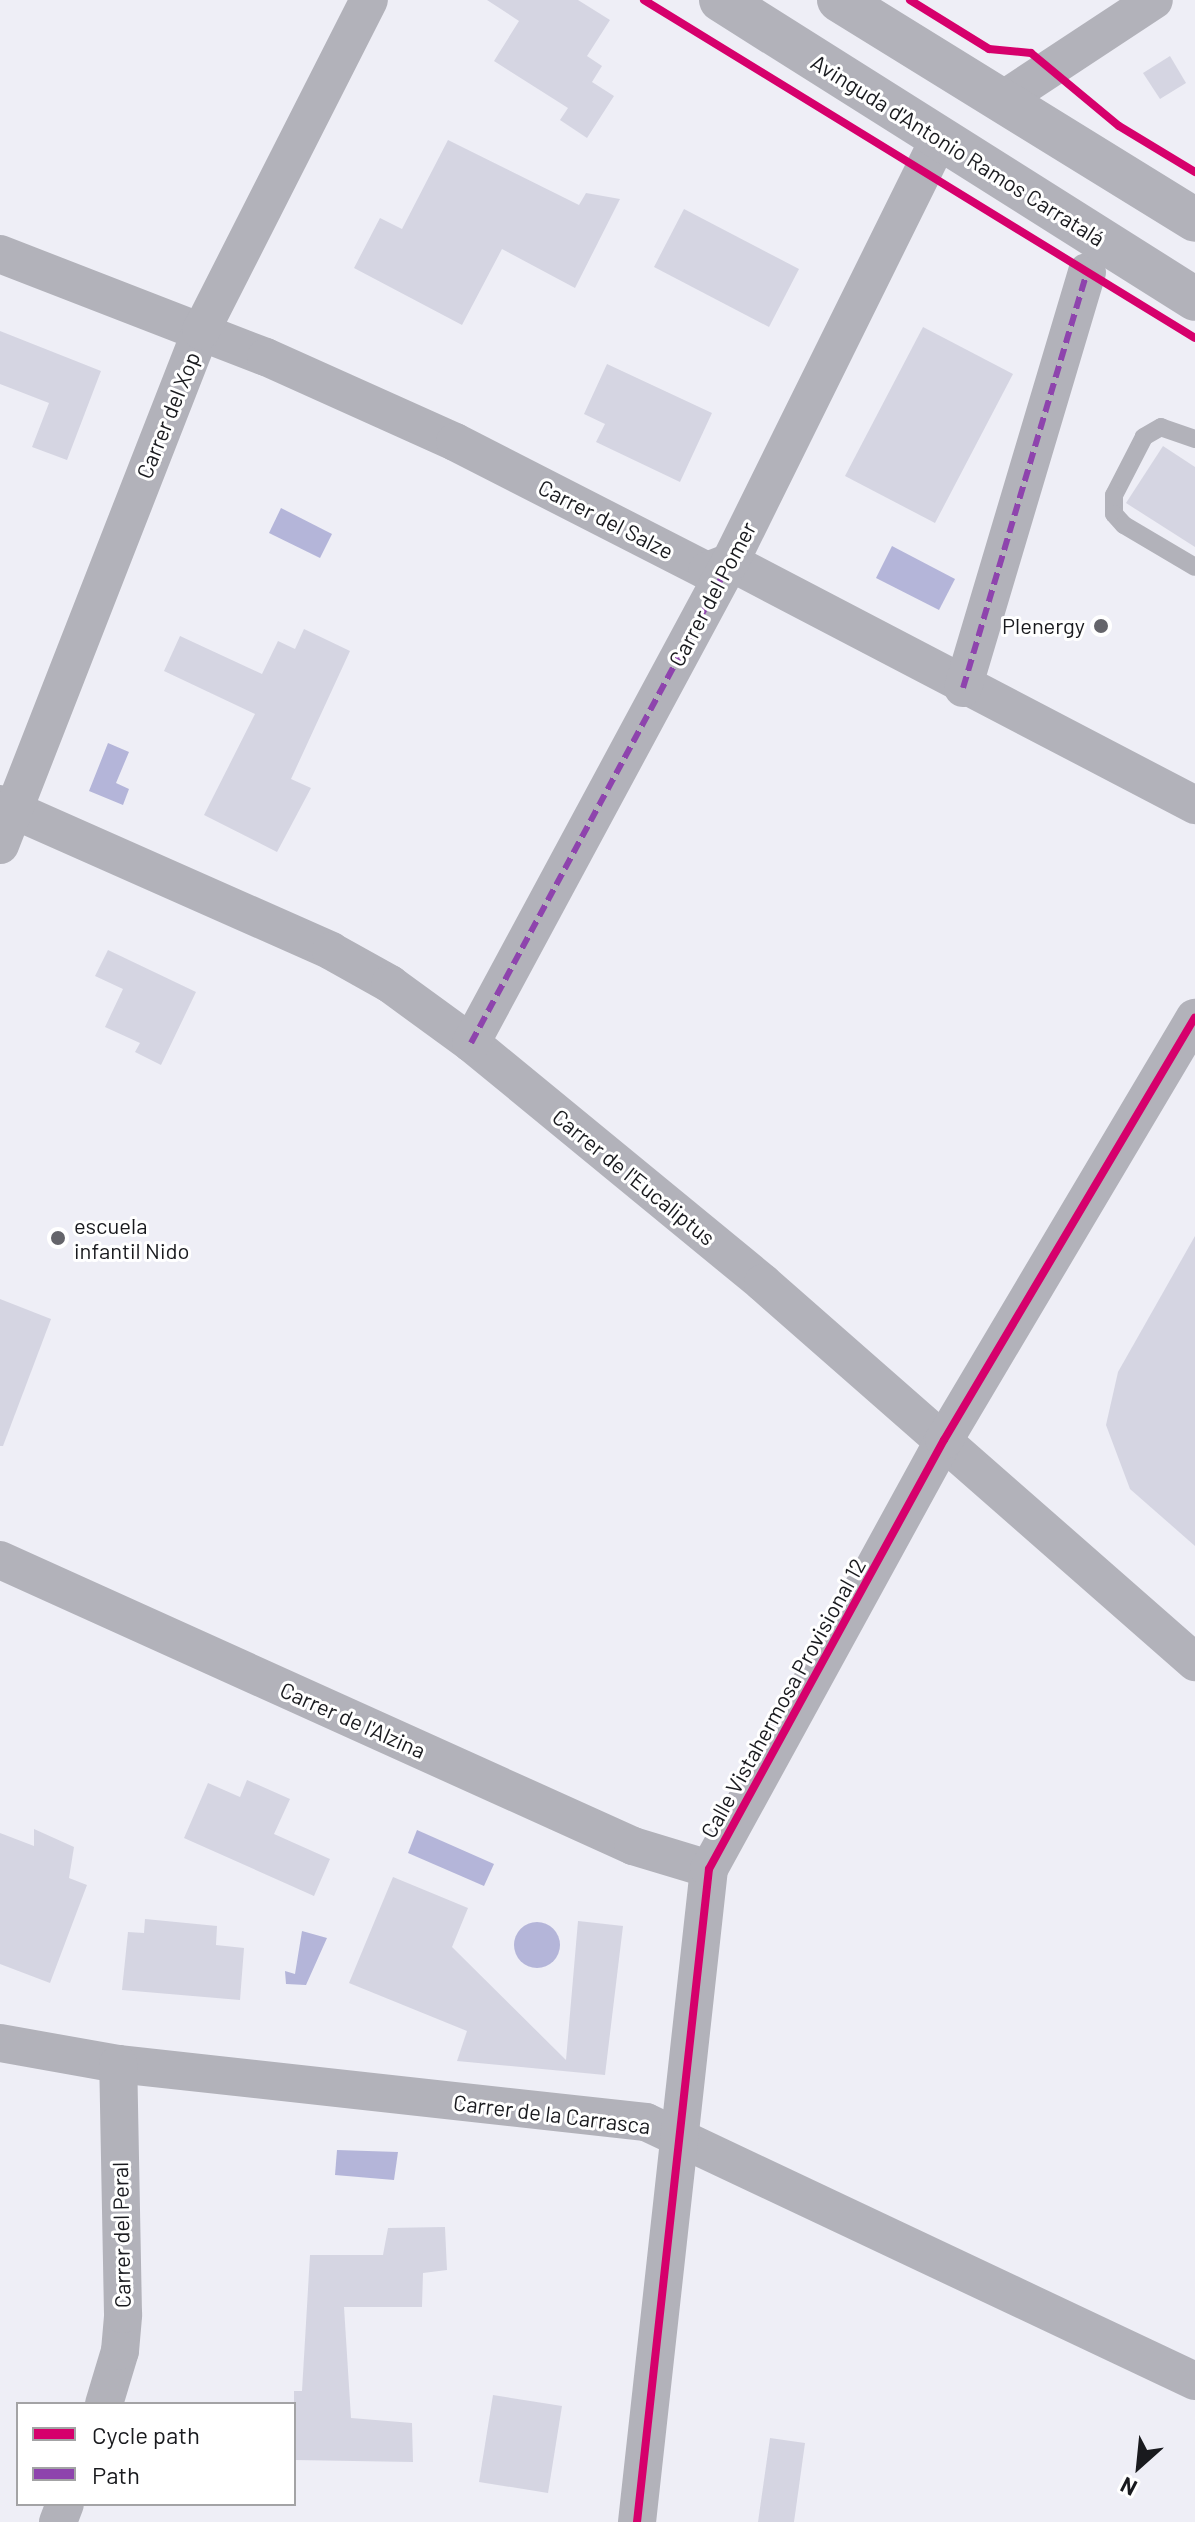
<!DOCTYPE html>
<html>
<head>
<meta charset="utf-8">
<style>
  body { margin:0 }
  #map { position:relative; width:1195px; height:2522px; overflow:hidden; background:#eeeef6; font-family:Barlow,sans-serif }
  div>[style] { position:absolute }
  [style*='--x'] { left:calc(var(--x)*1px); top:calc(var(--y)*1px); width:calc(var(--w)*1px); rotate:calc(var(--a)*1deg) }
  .water>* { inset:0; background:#b4b5d9 }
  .round { border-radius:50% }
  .building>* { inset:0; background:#d5d5e2 }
  .lane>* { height:18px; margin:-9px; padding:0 9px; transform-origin:9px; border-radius:9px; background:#b2b2ba }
  .street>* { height:38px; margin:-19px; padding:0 19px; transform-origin:19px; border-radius:19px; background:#b2b2ba }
  .secondary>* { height:44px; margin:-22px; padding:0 22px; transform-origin:22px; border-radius:22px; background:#b2b2ba }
  .quiet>* { height:6px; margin-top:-3px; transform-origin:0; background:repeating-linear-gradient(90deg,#8e44ad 0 12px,transparent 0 18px) }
  .cycleway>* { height:8px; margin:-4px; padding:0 4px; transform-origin:4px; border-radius:4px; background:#d6006c }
  .dots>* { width:22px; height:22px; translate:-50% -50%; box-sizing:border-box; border:4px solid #fff; border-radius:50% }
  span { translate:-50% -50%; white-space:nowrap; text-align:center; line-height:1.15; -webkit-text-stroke:6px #fff; paint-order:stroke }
  .street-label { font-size:22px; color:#191a1e }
  .poi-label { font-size:22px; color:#191a1e }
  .right { translate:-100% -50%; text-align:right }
  .left { translate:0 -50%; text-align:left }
  .legend { position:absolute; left:16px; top:2402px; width:280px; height:104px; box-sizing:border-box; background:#fff; border:2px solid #a3a3a5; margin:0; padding:10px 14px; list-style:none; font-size:24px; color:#191a1e }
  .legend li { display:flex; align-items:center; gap:16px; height:40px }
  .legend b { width:40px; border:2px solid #a3a3a5 }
  .north { position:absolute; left:1099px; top:2426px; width:80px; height:80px; -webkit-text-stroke:6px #fff; paint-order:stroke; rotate:207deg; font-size:22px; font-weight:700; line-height:32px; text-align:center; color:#191a1e }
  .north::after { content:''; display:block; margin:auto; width:28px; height:36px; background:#191a1e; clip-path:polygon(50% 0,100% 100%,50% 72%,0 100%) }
</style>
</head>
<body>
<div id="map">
  <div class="water">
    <i style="clip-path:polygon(281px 508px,332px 534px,320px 558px,269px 533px)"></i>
    <i style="clip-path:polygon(892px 546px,955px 579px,939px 610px,876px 578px)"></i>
    <i style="clip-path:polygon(108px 743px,129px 752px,116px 783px,129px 789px,123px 805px,89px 791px)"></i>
    <i style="clip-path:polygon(417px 1830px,494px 1864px,484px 1886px,408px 1853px)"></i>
    <i class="round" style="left:514px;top:1922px;width:46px;height:46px"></i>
    <i style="clip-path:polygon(302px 1931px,327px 1938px,306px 1985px,286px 1984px,285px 1971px,295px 1974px)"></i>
    <i style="clip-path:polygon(337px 2150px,398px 2152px,394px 2180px,335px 2175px)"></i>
  </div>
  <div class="building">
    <i style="clip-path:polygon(487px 0,578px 0,610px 20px,587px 56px,602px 66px,592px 82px,614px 96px,587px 138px,560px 120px,568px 108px,494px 61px,519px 21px)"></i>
    <i style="clip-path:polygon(1170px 56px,1186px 83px,1160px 99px,1143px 73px)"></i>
    <i style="clip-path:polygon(448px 140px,579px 205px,586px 193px,620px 199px,575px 288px,502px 249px,462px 325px,354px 268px,380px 218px,402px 229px)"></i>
    <i style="clip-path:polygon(684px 209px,799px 269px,769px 327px,654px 267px)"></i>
    <i style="clip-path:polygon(923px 327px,1013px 374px,935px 523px,845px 476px)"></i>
    <i style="clip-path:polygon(0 331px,101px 371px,67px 460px,32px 447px,49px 403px,0 384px)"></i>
    <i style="clip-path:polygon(607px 364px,712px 413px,680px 482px,596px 442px,605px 424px,584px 414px)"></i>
    <i style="clip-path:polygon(1163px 446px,1195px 467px,1195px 547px,1126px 503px)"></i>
    <i style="clip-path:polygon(304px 629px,350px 651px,291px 779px,311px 788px,277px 852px,204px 815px,255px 714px,164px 671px,180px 636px,262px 674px,278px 641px,295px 649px)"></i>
    <i style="clip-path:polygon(108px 950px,196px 992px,161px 1065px,135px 1052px,140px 1043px,105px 1027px,123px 989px,95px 976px)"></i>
    <i style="clip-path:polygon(1195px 1236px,1195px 1546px,1130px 1489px,1106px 1425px,1118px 1372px)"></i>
    <i style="clip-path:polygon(0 1299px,51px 1319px,3px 1446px,0 1446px)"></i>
    <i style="clip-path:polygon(247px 1780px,290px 1799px,274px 1834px,330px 1859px,314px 1896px,184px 1838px,208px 1783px,240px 1797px)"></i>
    <i style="clip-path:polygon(34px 1829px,74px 1847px,69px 1878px,87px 1885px,50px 1983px,0 1964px,0 1833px,34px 1846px)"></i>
    <i style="clip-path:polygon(393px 1877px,468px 1908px,452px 1947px,566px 2060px,578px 1921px,623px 1926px,605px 2075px,457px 2061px,467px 2031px,349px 1983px)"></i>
    <i style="clip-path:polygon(145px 1919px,217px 1926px,216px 1945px,244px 1948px,240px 2000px,122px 1990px,128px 1932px,144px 1933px)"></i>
    <i style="clip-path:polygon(445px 2227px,447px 2270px,423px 2273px,422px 2307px,344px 2307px,351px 2418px,412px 2423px,413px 2462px,294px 2460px,294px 2391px,302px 2391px,310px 2255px,383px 2255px,388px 2228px)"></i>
    <i style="clip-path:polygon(493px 2395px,562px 2406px,548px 2493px,479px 2482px)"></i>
    <i style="clip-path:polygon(770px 2438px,805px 2443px,794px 2522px,758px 2522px)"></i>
  </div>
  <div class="lane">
    <i style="--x:1195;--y:439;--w:36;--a:-161"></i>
    <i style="--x:1161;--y:427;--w:20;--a:150"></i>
    <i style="--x:1144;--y:437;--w:65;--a:117.3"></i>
    <i style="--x:1114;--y:495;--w:19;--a:90"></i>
    <i style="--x:1114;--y:514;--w:15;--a:48"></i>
    <i style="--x:1124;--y:525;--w:82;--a:30.6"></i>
  </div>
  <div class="street">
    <i style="--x:1001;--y:101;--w:183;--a:-33.4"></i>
    <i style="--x:0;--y:254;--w:285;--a:21.2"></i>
    <i style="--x:266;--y:357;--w:207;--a:24.2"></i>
    <i style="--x:455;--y:442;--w:283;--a:27.1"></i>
    <i style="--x:707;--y:571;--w:25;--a:-21"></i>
    <i style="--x:730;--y:562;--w:525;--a:27.59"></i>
    <i style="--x:963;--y:688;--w:434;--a:-73.4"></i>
    <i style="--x:0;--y:804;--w:362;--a:23.9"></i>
    <i style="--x:331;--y:951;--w:68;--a:29.2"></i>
    <i style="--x:390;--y:984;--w:100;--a:36.1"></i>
    <i style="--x:471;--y:1043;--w:378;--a:39.4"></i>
    <i style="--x:763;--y:1283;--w:575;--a:41.26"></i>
    <i style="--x:0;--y:845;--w:552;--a:-68.64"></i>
    <i style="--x:201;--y:331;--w:371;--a:-63.1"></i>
    <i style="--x:471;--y:1043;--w:546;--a:-61.7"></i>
    <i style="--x:730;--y:562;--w:473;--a:-63.7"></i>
    <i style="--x:0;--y:1560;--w:695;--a:24.31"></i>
    <i style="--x:633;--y:1846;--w:79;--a:16.8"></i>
    <i style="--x:0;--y:2043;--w:120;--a:10.1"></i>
    <i style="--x:118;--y:2064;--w:531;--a:6.27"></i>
    <i style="--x:646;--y:2122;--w:607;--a:25.26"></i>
    <i style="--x:104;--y:2404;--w:55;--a:-73.2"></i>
    <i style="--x:120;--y:2351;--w:37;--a:-85"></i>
    <i style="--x:123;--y:2314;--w:250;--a:-91.1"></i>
    <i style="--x:58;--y:2522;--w:19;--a:-69"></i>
    <i style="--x:637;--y:2522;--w:657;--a:-83.71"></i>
    <i style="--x:709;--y:1869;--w:489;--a:-61.3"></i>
    <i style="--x:944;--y:1440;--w:491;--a:-59.3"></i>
  </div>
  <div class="secondary">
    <i style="--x:721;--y:0;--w:560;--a:32.24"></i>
    <i style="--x:839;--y:0;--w:418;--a:31.7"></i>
  </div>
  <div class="quiet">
    <i style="--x:963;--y:688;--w:434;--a:-73.4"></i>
    <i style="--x:471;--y:1043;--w:546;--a:-61.7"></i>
  </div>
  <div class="cycleway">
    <i style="--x:644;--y:0;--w:646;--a:31.53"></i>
    <i style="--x:910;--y:0;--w:93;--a:31.8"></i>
    <i style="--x:989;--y:49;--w:42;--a:5.4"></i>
    <i style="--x:1031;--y:53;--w:114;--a:39.7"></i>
    <i style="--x:1119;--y:126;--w:89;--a:31.2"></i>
    <i style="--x:637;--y:2522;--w:657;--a:-83.71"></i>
    <i style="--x:709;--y:1869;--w:489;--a:-61.3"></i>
    <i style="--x:944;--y:1440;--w:491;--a:-59.3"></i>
  </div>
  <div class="dots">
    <i style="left:1101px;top:626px;background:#64646a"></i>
    <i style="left:58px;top:1238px;background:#64646a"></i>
  </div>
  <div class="street-label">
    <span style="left:958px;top:150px;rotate:32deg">Avinguda d'Antonio Ramos Carratalá</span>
    <span style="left:168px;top:415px;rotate:-68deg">Carrer del Xop</span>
    <span style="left:606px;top:519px;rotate:27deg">Carrer del Salze</span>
    <span style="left:712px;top:594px;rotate:-62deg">Carrer del Pomer</span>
    <span style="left:634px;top:1177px;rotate:39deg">Carrer de l'Eucaliptus</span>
    <span style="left:783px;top:1698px;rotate:-61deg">Calle Vistahermosa Provisional 12</span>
    <span style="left:353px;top:1720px;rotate:24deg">Carrer de l'Alzina</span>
    <span style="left:552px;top:2114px;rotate:7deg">Carrer de la Carrasca</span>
    <span style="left:121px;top:2235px;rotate:-91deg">Carrer del Peral</span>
  </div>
  <div class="poi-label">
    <span class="right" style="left:1085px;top:626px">Plenergy</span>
    <span class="left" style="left:74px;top:1238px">escuela<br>infantil Nido</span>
  </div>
  <ul class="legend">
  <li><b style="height:10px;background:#d6006c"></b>Cycle path</li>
  <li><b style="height:10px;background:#8e44ad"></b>Path</li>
  </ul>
  <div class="north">N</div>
</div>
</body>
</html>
